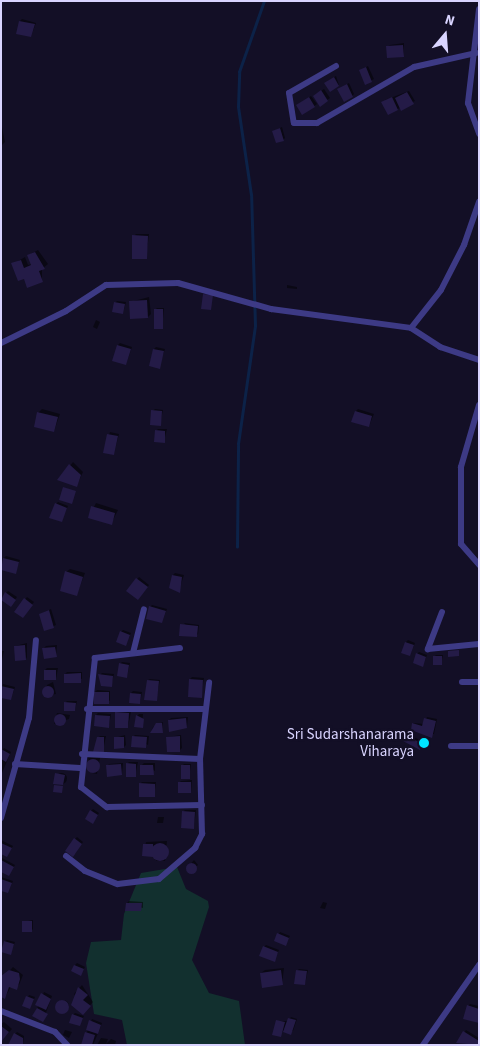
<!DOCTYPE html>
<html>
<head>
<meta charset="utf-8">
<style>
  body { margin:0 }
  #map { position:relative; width:480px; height:1046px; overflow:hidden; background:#130f26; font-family:"Source Sans 3",sans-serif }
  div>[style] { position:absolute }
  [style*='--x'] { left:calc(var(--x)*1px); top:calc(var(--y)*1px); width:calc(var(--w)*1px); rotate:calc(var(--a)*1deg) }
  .green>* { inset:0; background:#12302f }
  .shadow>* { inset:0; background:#0007 }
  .round { border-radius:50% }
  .stream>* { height:2.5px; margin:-1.25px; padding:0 1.25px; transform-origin:1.25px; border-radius:1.25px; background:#0c2248 }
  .building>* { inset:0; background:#241b47 }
  .street>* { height:6px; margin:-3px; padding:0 3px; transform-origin:3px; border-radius:3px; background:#3d3a85 }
  .dots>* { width:14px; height:14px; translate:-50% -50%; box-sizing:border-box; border:2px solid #130f26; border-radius:50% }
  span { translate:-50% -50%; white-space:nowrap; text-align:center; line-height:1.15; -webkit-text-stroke:4.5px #130f26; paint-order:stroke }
  .poi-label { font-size:15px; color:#d9d4ff }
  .right { translate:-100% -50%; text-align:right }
  .frame { position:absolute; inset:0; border:2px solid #d9d4ff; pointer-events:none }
  .north { position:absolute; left:420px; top:10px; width:50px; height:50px; -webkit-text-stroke:4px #130f26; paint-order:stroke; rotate:18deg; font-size:14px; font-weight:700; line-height:20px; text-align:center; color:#d9d4ff }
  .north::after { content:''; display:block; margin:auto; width:18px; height:22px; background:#d9d4ff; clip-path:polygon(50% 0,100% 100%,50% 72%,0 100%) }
</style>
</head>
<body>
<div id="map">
  <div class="green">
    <i style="clip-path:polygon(177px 867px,186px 889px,208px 901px,209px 907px,192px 960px,209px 993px,239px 1001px,245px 1045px,127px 1045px,122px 1020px,94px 1014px,86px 963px,91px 942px,121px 940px,124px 914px,141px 873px)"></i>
  </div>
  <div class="shadow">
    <i style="clip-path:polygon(22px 19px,36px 23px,31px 36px,20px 21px)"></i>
    <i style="clip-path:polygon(404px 43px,404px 55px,388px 46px,390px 45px)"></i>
    <i style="clip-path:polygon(368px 66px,374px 79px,366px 83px,360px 71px)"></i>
    <i style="clip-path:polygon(336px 76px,339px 85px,328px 81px)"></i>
    <i style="clip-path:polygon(349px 83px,354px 94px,352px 96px,340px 88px)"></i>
    <i style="clip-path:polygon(324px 89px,330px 98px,320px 105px,316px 94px)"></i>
    <i style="clip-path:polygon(409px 91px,415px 101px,389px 113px,385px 100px)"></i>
    <i style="clip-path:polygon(311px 96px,317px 104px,303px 114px,299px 104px)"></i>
    <i style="clip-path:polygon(1px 122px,5px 142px,1px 146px)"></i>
    <i style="clip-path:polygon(282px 127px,285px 138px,283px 140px,274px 131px)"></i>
    <i style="clip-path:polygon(136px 234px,149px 234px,146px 258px,134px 236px)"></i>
    <i style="clip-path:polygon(38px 250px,48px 264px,42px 269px,42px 281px,25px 277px,13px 264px,25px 257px,28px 265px,32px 264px,29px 255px)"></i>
    <i style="clip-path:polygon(287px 285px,297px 287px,297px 289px,287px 288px)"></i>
    <i style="clip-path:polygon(149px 297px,151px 314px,148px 317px,130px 302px)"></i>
    <i style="clip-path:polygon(117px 301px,126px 302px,123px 313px,115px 303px)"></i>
    <i style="clip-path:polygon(157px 308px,164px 308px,162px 328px,155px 310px)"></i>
    <i style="clip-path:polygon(96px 320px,100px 322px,97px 329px,93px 327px)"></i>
    <i style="clip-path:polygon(120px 343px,132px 347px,126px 364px,118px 345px)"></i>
    <i style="clip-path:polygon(156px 347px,165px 349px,159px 367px,154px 349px)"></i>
    <i style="clip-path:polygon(42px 409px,60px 414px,54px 431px,38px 413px)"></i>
    <i style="clip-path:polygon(155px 409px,163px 410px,160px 425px,153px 411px)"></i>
    <i style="clip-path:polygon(358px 409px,374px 414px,369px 426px,356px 411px)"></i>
    <i style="clip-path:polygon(158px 429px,167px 429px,164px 441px,156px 431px)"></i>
    <i style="clip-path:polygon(110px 432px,119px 434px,114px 454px,104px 452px)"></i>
    <i style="clip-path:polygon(73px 462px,83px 472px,77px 485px,59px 480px)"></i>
    <i style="clip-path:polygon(58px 502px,68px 506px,61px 521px,56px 504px)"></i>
    <i style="clip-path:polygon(96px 503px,118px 510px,111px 524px,89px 517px)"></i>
    <i style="clip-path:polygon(6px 556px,20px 560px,15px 573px,4px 558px)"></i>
    <i style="clip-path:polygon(70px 569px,85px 573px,77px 594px,66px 572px)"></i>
    <i style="clip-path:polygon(175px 573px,184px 575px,179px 591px,173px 575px)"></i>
    <i style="clip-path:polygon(139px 577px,149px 585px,138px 599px,128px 591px)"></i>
    <i style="clip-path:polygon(8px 591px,17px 597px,11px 605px,1px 599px)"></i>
    <i style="clip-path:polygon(27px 597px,34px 602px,24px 615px,16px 611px)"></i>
    <i style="clip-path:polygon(152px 605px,167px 609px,162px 622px,150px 607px)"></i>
    <i style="clip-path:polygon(51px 609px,56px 625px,45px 630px,40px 614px)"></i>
    <i style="clip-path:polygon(184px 623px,199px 625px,198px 634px,196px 636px)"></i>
    <i style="clip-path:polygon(123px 630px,131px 633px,126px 644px,121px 632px)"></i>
    <i style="clip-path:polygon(408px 640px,415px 643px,410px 655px,406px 642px)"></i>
    <i style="clip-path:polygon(27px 643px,27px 657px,26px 659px,15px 646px)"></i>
    <i style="clip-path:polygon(57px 645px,56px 656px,44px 648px,46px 646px)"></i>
    <i style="clip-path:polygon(1px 651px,4px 651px,1px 664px)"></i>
    <i style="clip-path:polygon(419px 652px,427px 655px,423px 665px,417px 654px)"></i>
    <i style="clip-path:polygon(436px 655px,443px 655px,441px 664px,434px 657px)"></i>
    <i style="clip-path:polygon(122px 662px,130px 663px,127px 676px,120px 664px)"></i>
    <i style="clip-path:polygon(58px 668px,56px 679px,45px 670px,47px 668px)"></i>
    <i style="clip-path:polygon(67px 672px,82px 672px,82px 679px,65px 674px)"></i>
    <i style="clip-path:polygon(114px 674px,111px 686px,100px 675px,102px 673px)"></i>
    <i style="clip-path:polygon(192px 677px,204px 678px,201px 697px,190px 679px)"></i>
    <i style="clip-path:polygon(150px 679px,160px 680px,156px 700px,148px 680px)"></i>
    <i style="clip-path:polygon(53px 682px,56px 694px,44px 696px,47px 685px)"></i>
    <i style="clip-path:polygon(3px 684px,15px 687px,11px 699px,1px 696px)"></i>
    <i style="clip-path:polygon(97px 690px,110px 691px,110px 701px,95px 692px)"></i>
    <i style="clip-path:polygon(142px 692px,140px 703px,131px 693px,133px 691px)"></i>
    <i style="clip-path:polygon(77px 701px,75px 710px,65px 703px,67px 701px)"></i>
    <i style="clip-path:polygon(119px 711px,131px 712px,128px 727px,117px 713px)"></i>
    <i style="clip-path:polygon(57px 713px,70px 715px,69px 719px,54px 724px)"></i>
    <i style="clip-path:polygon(98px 713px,111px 714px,109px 726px,96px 715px)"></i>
    <i style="clip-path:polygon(139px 714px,143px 714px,142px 726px,137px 716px)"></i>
    <i style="clip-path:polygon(188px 717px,187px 727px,169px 720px,171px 718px)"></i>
    <i style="clip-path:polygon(427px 717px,437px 719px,434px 734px,413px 731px,413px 723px,424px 724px)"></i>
    <i style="clip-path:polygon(163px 722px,162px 732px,151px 732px,153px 727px)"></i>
    <i style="clip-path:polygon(125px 735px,126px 745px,124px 747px,115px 738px)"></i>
    <i style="clip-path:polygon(135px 735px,149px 736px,148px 745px,133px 737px)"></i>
    <i style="clip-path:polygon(181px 735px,182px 748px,180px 750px,168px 737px)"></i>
    <i style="clip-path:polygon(408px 735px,423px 741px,419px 748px,406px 736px)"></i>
    <i style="clip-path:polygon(100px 736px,106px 736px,103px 751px,98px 738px)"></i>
    <i style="clip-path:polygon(4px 748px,11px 752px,2px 773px,1px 752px)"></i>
    <i style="clip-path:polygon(88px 757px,100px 758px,97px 774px,92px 773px)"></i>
    <i style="clip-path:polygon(129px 762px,138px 762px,135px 776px,127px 764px)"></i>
    <i style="clip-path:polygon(123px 763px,122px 774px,107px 766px,109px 764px)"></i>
    <i style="clip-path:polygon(144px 763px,155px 763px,155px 771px,142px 765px)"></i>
    <i style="clip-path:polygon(184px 764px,191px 764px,189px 777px,182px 766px)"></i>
    <i class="round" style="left:55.5px;top:772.5px;width:11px;height:11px"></i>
    <i style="clip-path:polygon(192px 780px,191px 792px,179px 783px,181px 781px)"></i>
    <i style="clip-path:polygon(142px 782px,156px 782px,154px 796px,140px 784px)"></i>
    <i style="clip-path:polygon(93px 809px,99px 813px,93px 823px,91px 811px)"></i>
    <i style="clip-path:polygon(185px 810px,196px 810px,194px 827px,183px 812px)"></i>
    <i style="clip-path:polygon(158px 817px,164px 817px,163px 823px,157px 823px)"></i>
    <i style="clip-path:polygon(77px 837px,83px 842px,75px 854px,75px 839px)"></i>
    <i style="clip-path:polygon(1px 840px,13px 846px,7px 856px,1px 853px)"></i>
    <i style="clip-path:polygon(167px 841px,165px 861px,156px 861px,156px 852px,144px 855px,146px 842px)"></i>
    <i style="clip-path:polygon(2px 858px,15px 865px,10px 873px,1px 871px)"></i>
    <i style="clip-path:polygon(194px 860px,198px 865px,189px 872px,186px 869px)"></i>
    <i style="clip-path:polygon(1px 877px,13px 881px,9px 890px,1px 889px)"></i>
    <i style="clip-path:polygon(129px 901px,143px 902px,143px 908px,127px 903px)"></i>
    <i style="clip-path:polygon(323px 902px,327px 903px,325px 909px,320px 908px)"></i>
    <i style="clip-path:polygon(33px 920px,33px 929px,31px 931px,23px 922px)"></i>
    <i style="clip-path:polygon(280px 932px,290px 936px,285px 944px,279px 934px)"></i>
    <i style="clip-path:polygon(7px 940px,15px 942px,10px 954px,5px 941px)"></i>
    <i style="clip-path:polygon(266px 945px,279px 950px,274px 960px,264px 947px)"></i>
    <i style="clip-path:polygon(77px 963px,85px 967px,81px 974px,75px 965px)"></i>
    <i style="clip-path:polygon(13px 967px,23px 975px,19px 985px,11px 987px,5px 997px,1px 980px)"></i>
    <i style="clip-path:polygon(284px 968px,282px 984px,261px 973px,265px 970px)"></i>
    <i style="clip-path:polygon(299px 969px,308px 970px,305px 984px,297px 971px)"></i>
    <i style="clip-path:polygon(82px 985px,93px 1002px,86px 1010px,74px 994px)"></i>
    <i style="clip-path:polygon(44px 992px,52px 996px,43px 1021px,34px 1016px)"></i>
    <i style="clip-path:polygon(29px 995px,35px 997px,30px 1008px,24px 1006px)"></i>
    <i class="round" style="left:57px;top:1000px;width:12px;height:12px"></i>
    <i style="clip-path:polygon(470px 1004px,479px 1006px,479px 1022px,468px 1006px)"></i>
    <i style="clip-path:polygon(75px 1013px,84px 1016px,79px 1025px,73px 1015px)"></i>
    <i style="clip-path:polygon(291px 1017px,297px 1019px,293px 1031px,283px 1031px,280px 1036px,277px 1021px,288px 1021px)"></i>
    <i style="clip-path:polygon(92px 1019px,102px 1023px,99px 1031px,93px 1045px,82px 1045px)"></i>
    <i style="clip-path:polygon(4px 1022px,12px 1029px,1px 1041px,1px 1024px)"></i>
    <i style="clip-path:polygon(65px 1030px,72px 1032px,69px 1038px,63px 1035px)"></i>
    <i style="clip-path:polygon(466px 1030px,479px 1038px,479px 1045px,458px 1042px)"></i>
    <i style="clip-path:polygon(17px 1032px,24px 1036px,23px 1045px,15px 1034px)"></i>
    <i style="clip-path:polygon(101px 1038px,108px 1039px,106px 1044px,111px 1039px,116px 1041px,115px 1045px,97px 1045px)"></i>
  </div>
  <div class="stream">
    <i style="--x:237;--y:547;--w:103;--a:-89.4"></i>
    <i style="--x:238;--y:444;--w:119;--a:-81.8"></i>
    <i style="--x:255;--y:326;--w:131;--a:-91.7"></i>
    <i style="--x:251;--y:195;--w:89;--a:-98.4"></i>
    <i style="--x:238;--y:107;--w:35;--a:-88"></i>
    <i style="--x:239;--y:72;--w:75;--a:-70.6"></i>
  </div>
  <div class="building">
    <i style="clip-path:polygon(19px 21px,35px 24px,31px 37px,16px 34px)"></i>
    <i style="clip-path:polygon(403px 45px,404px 57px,387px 58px,386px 46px)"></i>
    <i style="clip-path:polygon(366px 67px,372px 82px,365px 85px,359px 70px)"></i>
    <i style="clip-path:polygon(334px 77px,339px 86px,330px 92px,324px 83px)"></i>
    <i style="clip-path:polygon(347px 84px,353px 97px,344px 102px,337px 89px)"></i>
    <i style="clip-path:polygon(321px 90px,328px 101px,320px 107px,313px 96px)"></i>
    <i style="clip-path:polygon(407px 92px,414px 104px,401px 111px,395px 98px)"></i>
    <i style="clip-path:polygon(309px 97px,315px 107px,302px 115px,296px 105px)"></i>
    <i style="clip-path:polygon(392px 97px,398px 110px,388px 115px,381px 102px)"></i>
    <i style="clip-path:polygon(280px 128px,284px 141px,276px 143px,272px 131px)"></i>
    <i style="clip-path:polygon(132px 235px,148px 236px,147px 259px,132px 259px)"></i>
    <i style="clip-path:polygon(35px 252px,45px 269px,39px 271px,43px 282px,27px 288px,24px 279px,18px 281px,11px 263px,21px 260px,24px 268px,31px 265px,27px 255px)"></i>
    <i style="clip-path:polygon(203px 294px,213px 295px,211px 310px,201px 309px)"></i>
    <i style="clip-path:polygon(147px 300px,148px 318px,130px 319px,129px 301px)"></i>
    <i style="clip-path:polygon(114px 302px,125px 304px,123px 314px,112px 312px)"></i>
    <i style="clip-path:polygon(154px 309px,163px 309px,163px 329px,154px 329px)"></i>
    <i style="clip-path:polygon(117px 345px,131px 349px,126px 365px,112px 361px)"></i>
    <i style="clip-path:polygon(153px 349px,164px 351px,160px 369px,149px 366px)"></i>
    <i style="clip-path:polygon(151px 410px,162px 411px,161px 426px,150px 425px)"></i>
    <i style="clip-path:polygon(355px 411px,372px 416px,369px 427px,351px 422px)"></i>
    <i style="clip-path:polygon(37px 412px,58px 417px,54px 432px,34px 427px)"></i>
    <i style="clip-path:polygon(155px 430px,165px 431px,165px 443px,154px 442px)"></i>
    <i style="clip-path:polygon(107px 434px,118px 436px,114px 455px,103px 453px)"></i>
    <i style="clip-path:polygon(69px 464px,81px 475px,77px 487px,57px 480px)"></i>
    <i style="clip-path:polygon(63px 487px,76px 491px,72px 504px,59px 500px)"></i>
    <i style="clip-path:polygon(55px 503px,67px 508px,62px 522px,49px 518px)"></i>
    <i style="clip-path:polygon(91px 506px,115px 513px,112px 525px,88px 518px)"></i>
    <i style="clip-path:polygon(3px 558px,19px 562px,16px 574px,1px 570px)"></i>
    <i style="clip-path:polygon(65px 571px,83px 577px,77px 596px,60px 591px)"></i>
    <i style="clip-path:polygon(172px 575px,182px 577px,180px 593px,169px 588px)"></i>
    <i style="clip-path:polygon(136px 578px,148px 587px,138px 600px,126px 591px)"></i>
    <i style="clip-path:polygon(5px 592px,16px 600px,11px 607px,1px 600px)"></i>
    <i style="clip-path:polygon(24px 598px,33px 605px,23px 618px,14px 612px)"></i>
    <i style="clip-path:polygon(149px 606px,166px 611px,162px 623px,146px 619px)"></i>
    <i style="clip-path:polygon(49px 610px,54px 628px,44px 631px,39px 614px)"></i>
    <i style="clip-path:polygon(180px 624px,198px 626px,197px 637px,179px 636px)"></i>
    <i style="clip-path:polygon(120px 631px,130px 635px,126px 646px,116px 642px)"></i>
    <i style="clip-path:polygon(405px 642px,414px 645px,410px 656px,401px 653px)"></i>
    <i style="clip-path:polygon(25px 645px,26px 660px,15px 661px,14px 646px)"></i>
    <i style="clip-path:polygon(55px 647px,57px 657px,44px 659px,42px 648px)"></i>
    <i style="clip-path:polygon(459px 650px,459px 656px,448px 657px,448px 651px)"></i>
    <i style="clip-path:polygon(416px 653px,426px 657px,423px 667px,413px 663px)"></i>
    <i style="clip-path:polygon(433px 656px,442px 656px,442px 665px,433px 665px)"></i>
    <i style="clip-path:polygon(119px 663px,129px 665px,127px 678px,117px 676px)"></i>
    <i style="clip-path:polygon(44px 670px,56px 670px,56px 680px,44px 680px)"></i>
    <i style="clip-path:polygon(81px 673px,81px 683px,64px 683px,64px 674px)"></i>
    <i style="clip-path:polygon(98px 674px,113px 676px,112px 687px,101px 686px)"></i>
    <i style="clip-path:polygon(189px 679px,203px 680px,202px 698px,188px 697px)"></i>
    <i style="clip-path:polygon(147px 680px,159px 681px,157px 701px,144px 700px)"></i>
    <i class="round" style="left:42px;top:686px;width:12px;height:12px"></i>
    <i style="clip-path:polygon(1px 686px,14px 689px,11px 700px,1px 698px)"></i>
    <i style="clip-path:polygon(94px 692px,109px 692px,109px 704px,94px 704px)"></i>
    <i style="clip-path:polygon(130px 693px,141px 694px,140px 704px,129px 703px)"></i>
    <i style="clip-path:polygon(64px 702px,76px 703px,75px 711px,64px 711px)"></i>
    <i style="clip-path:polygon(115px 712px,129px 713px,128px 728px,115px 728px)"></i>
    <i class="round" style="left:54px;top:714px;width:12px;height:12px"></i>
    <i style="clip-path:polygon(95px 715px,110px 716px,109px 728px,94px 726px)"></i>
    <i style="clip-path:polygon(136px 715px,144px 719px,143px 728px,134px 727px)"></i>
    <i style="clip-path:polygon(186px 718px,187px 728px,169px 732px,168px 720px)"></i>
    <i style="clip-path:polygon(424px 718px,436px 721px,432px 738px,411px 730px,412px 723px,422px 726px)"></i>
    <i style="clip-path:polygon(156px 723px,162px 723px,163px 733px,150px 733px)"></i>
    <i style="clip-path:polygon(132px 736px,147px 737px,146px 748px,131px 747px)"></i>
    <i style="clip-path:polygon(180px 736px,180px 752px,167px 752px,166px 737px)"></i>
    <i style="clip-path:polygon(405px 736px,422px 743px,420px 750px,403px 741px)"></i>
    <i style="clip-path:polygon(97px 737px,104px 737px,104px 753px,93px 752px)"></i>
    <i style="clip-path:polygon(114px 737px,124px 737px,124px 748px,114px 749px)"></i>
    <i style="clip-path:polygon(1px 749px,10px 754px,6px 762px,1px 759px)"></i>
    <i class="round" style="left:86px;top:759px;width:14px;height:14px"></i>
    <i style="clip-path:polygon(126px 763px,136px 764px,136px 777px,126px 777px)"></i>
    <i style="clip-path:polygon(121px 764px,122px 775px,107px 777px,106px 765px)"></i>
    <i style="clip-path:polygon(140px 765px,153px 765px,154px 775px,140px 775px)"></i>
    <i style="clip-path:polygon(181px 765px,190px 765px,190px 779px,181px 779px)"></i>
    <i style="clip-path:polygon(55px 773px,65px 775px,63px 785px,53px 784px)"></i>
    <i style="clip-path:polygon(178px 782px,191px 782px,191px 793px,178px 793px)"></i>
    <i style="clip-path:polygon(139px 783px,155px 784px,155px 797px,139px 797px)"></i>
    <i style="clip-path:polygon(54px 785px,63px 786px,62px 793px,53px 792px)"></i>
    <i style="clip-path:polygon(90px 810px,98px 815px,93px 824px,85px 819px)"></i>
    <i style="clip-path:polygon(182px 811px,195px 812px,194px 829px,181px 828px)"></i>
    <i style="clip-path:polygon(74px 838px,82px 844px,73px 857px,65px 851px)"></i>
    <i style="clip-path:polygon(1px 843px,12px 848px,7px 857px,1px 854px)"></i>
    <i class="round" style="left:151px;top:843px;width:18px;height:18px"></i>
    <i style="clip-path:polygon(143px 844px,153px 844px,153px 857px,142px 856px)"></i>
    <i style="clip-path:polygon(1px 860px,14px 867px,9px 876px,1px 872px)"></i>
    <i class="round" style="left:185.5px;top:862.5px;width:11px;height:11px"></i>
    <i style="clip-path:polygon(1px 879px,12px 883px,8px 893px,1px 891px)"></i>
    <i style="clip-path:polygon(126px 903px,142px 903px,141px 911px,125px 911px)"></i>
    <i style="clip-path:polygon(22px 921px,32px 921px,32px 932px,22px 932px)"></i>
    <i style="clip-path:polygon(277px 933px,289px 938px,286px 946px,274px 941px)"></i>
    <i style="clip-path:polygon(4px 941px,14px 944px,11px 955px,1px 952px)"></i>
    <i style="clip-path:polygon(263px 946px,278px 952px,275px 962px,259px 956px)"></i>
    <i style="clip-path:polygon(74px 965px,84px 969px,81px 976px,71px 971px)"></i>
    <i style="clip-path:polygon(9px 970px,19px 973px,20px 979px,17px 990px,9px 987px,5px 999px,1px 997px,1px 976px)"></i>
    <i style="clip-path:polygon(281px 970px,283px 985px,262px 988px,260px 973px)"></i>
    <i style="clip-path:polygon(296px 970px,307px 971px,305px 985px,294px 984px)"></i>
    <i style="clip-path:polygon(78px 987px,88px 995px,83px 1000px,91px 1006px,83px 1015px,71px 1005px)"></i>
    <i style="clip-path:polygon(41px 993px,51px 999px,46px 1010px,35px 1005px)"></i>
    <i style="clip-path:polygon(26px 996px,34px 999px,30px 1009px,22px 1006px)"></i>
    <i class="round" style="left:55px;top:1000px;width:14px;height:14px"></i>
    <i style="clip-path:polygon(467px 1005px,479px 1009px,479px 1023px,463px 1019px)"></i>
    <i style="clip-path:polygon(37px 1008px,48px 1014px,43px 1022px,32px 1016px)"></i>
    <i style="clip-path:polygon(72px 1014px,83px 1018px,80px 1026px,69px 1023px)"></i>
    <i style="clip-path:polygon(288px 1018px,296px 1020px,291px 1035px,283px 1032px)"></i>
    <i style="clip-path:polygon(89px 1020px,101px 1025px,98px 1034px,86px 1030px)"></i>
    <i style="clip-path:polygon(276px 1020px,285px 1022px,281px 1037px,272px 1035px)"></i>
    <i style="clip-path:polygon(1px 1026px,9px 1032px,1px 1042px)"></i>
    <i style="clip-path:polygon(463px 1031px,479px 1041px,479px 1045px,456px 1043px)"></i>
    <i style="clip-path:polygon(85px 1032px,95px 1035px,92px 1045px,81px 1045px)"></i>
    <i style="clip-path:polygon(14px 1033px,23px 1038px,23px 1045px,8px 1045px)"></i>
  </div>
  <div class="street">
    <i style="--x:479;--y:9;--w:95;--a:96.7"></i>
    <i style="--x:468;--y:103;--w:33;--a:70"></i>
    <i style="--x:336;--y:66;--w:54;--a:150.1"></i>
    <i style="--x:289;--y:93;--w:30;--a:81"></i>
    <i style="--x:294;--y:123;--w:23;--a:0"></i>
    <i style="--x:317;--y:123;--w:112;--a:-30"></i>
    <i style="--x:414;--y:67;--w:64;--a:-12.7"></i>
    <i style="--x:411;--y:328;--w:48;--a:-51.7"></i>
    <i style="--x:441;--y:290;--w:51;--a:-62.9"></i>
    <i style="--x:464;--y:245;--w:46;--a:-70.8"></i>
    <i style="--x:1;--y:343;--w:72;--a:-26.2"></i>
    <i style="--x:66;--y:311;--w:48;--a:-33"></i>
    <i style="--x:106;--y:285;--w:72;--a:-1.6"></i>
    <i style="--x:178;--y:283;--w:97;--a:15.6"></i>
    <i style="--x:271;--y:309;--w:141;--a:7.7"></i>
    <i style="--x:411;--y:328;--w:35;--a:33"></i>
    <i style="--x:440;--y:347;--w:41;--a:18.4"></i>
    <i style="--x:479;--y:405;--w:65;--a:106.2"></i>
    <i style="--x:461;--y:467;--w:77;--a:90"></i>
    <i style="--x:461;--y:544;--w:28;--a:49"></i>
    <i style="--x:442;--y:612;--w:40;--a:111"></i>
    <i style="--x:428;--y:649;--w:51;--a:-5.6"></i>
    <i style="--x:180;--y:648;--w:86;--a:173.3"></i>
    <i style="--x:95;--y:658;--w:130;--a:96.2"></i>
    <i style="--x:81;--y:787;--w:33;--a:38"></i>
    <i style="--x:107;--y:807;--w:95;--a:-1.2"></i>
    <i style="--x:133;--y:653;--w:45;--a:-76"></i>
    <i style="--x:462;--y:682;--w:17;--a:0"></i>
    <i style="--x:87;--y:709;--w:118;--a:0"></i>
    <i style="--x:451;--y:746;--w:28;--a:0"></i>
    <i style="--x:82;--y:754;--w:118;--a:2.4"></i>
    <i style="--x:15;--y:764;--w:65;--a:3.5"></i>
    <i style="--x:1;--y:818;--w:104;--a:-74.4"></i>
    <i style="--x:29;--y:718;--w:78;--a:-84.9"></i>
    <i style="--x:66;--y:856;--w:24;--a:38"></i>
    <i style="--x:85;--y:871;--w:35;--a:22"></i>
    <i style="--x:118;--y:884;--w:41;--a:-7"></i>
    <i style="--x:159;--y:879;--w:48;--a:-40.7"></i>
    <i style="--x:195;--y:848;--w:16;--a:-63"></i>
    <i style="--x:202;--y:834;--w:75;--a:-91.5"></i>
    <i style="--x:200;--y:759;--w:77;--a:-83.2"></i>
    <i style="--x:1;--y:1011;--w:58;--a:21.3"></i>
    <i style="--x:55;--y:1032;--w:18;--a:47"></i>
    <i style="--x:423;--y:1045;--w:98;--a:-55"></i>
  </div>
  <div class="dots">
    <i style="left:424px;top:743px;background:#00e5ff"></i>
  </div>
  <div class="poi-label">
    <span class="right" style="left:414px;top:743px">Sri Sudarshanarama<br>Viharaya</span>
  </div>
  <div class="frame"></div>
  <div class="north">N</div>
</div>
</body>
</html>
